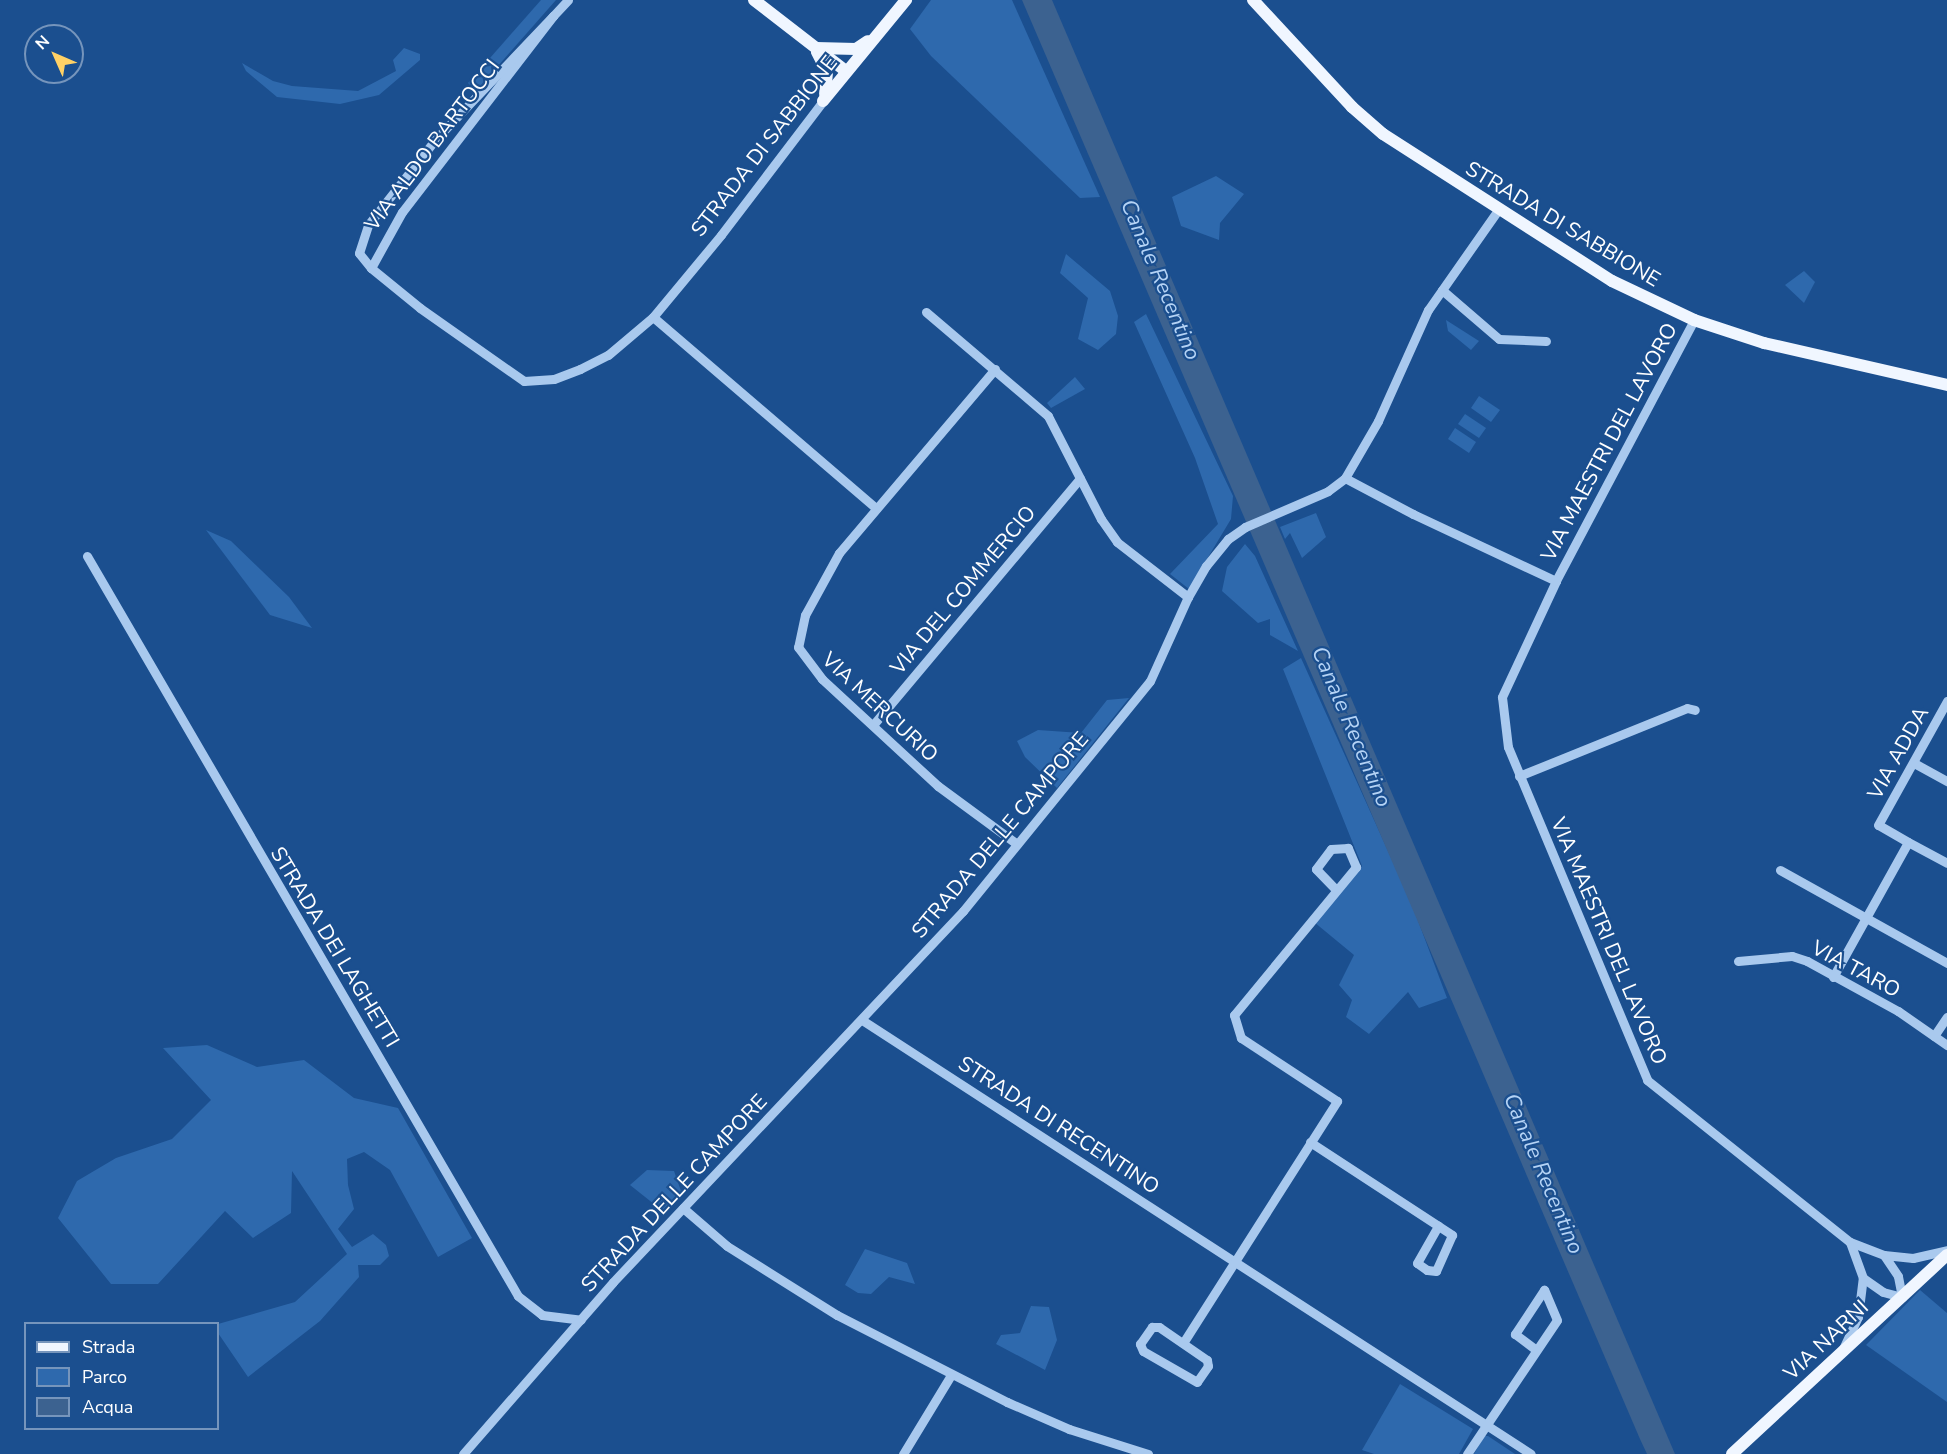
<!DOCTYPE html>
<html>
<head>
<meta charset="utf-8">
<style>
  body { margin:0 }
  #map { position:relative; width:1947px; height:1454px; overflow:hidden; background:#1b4f8f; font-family:"Nunito Sans",sans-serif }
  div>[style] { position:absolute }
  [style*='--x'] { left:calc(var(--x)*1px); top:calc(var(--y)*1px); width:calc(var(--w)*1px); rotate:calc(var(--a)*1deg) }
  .green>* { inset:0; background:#2e69ad }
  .water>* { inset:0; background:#3c6290 }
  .minor>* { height:9px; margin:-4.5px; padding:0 4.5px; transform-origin:4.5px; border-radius:4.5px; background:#a9c9ee }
  .major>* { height:12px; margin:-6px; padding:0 6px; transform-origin:6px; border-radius:6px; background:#f0f6ff }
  span { translate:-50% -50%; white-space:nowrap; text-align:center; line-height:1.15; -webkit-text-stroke:4.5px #1b4f8f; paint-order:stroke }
  .street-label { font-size:21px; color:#fff }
  .water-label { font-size:22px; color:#b5d3f5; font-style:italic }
  .legend { position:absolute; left:24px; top:1322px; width:195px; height:108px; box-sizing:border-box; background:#1b4f8f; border:2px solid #7695bc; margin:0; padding:8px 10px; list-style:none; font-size:18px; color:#fff }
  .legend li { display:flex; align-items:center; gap:12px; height:30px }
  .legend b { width:30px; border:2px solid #7695bc }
  .north { position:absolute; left:24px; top:24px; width:60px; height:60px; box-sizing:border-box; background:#1b4f8f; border:2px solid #7695bc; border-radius:50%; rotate:315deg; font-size:16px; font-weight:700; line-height:24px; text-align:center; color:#fff }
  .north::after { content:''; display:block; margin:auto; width:21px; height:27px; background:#ffd166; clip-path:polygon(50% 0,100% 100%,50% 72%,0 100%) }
</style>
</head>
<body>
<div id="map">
  <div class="green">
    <i style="clip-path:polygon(541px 0,556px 0,476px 91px,468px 83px)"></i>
    <i style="clip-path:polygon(931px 0,1012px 0,1100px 197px,1080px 198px,931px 56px,910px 29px)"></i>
    <i style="clip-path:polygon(404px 48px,420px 54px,420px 60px,379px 95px,340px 104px,277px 97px,246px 71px,242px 63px,273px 81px,292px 86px,358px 91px,396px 71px,393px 60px)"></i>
    <i style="clip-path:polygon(1216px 176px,1244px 194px,1220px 223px,1219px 240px,1181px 226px,1172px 197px)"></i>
    <i style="clip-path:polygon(1066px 254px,1110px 291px,1118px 316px,1116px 334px,1098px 350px,1078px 339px,1088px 298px,1060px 273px)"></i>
    <i style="clip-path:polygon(1804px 271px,1815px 282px,1804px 303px,1785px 285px)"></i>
    <i style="clip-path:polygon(1146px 314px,1233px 496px,1231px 519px,1189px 589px,1170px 574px,1218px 524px,1195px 458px,1134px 322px)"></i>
    <i style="clip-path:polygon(1446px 320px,1479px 341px,1471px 350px,1448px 331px)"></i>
    <i style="clip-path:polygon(1075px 377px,1085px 389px,1051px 408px,1047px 403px)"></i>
    <i style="clip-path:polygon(1479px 396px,1500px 410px,1491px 422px,1471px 408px)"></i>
    <i style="clip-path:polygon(1465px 414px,1486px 428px,1479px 438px,1458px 424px)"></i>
    <i style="clip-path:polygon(1455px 428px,1476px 442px,1469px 453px,1448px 439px)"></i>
    <i style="clip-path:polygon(1316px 513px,1326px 537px,1302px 558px,1290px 533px,1285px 539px,1280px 527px)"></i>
    <i style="clip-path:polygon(206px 530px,231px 541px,289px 597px,312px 628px,270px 615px)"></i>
    <i style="clip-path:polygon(1245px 544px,1255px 556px,1298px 651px,1270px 635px,1270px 619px,1258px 623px,1222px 591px,1227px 567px)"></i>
    <i style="clip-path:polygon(1301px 658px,1411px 902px,1447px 998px,1419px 1008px,1408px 992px,1369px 1034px,1346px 1017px,1352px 1000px,1339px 985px,1354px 955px,1314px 922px,1362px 866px,1283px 669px)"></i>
    <i style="clip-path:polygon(1129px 698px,1057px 788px,1025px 757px,1017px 741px,1038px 730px,1081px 733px,1107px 700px)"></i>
    <i style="clip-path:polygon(207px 1045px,257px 1067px,304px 1060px,354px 1098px,398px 1108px,472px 1238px,438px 1257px,390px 1170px,364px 1152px,347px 1159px,348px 1185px,354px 1209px,338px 1229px,352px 1247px,373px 1234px,386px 1245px,389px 1256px,380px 1265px,358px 1265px,359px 1277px,320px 1321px,248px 1377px,218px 1333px,218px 1324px,295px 1302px,347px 1254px,292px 1171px,291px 1213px,253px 1238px,225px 1211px,158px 1284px,111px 1284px,58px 1218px,77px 1181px,116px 1158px,172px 1139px,211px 1100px,163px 1048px)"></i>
    <i style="clip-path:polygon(647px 1170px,674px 1171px,682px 1194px,664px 1212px,630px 1185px)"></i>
    <i style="clip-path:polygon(865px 1249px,907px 1263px,915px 1284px,889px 1277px,871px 1294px,858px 1293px,845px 1285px)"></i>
    <i style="clip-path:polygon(1920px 1290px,1947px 1313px,1947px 1402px,1866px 1345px)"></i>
    <i style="clip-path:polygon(1031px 1306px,1049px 1307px,1057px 1340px,1045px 1370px,996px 1344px,1001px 1335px,1020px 1333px)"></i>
    <i style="clip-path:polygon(1400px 1384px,1473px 1429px,1459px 1454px,1374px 1454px,1362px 1450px)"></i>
    <i style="clip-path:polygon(1484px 1436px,1488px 1436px,1515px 1454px,1474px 1454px)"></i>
  </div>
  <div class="water">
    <i style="clip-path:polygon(1022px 0,1052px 0,1675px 1454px,1647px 1454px,1640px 1439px)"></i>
  </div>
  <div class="minor">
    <i style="--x:553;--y:16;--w:247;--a:127.6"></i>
    <i style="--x:402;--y:212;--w:64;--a:119"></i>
    <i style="--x:371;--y:268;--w:19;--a:-129"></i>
    <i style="--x:359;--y:253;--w:29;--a:-72"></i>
    <i style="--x:368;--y:225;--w:107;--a:-51.8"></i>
    <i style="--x:434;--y:141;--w:173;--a:-46.4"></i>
    <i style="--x:553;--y:16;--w:22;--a:-47"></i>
    <i style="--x:823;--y:101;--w:168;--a:127.3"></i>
    <i style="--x:721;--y:235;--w:107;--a:129.7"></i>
    <i style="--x:653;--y:317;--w:294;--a:40.6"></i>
    <i style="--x:371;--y:268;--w:63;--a:39.2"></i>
    <i style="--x:420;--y:308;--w:127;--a:35.1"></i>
    <i style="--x:524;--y:381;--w:30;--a:-4"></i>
    <i style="--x:554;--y:379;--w:28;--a:-21"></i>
    <i style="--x:580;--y:369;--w:31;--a:-27"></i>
    <i style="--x:608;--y:355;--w:59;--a:-40.2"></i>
    <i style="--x:1442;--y:290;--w:75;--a:40.7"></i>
    <i style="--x:1499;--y:339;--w:47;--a:2.4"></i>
    <i style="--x:926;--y:312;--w:160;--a:40.4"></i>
    <i style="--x:1048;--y:416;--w:116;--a:62.8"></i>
    <i style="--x:1101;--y:519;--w:28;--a:55"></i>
    <i style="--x:1117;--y:542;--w:90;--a:37.8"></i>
    <i style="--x:1694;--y:320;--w:295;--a:117.9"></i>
    <i style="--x:1556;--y:581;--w:128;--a:115"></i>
    <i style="--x:1502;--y:697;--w:50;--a:83.2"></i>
    <i style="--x:1508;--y:747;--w:361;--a:67.3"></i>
    <i style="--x:1647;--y:1080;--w:260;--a:38.6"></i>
    <i style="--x:1850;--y:1242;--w:36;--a:21"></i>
    <i style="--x:1884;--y:1255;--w:29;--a:6"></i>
    <i style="--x:1913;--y:1258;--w:35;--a:-13"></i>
    <i style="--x:995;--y:369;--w:241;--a:130.3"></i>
    <i style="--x:839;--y:553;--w:71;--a:118.7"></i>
    <i style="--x:805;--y:615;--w:33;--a:102"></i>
    <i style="--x:798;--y:647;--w:40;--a:53"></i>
    <i style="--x:822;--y:679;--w:158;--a:42.7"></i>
    <i style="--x:938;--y:786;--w:98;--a:36.3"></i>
    <i style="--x:1345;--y:478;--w:77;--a:27.9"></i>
    <i style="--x:1413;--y:514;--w:158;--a:25.1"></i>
    <i style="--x:87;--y:556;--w:856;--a:59.78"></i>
    <i style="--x:518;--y:1296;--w:31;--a:38"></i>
    <i style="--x:542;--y:1315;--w:39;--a:7"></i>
    <i style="--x:873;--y:725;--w:322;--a:-50"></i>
    <i style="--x:1914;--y:763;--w:38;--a:29"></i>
    <i style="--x:1519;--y:776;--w:181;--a:-22"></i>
    <i style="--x:1687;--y:708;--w:8;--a:14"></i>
    <i style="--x:1908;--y:842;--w:34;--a:-150"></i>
    <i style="--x:1878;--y:825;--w:142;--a:-60.9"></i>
    <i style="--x:1780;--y:870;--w:191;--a:29.1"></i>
    <i style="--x:1738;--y:961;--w:54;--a:-5.3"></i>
    <i style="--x:1792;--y:956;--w:16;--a:18"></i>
    <i style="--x:1807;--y:961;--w:104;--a:28.8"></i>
    <i style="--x:1898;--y:1011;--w:60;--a:34.8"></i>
    <i style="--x:1833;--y:977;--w:154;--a:-60.9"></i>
    <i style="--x:1908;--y:842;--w:44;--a:28.3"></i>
    <i style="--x:862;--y:1020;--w:797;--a:32.97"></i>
    <i style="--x:1934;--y:1036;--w:23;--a:-56"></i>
    <i style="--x:1310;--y:1142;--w:170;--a:33.2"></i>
    <i style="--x:1452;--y:1235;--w:39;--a:114"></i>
    <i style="--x:1436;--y:1271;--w:9;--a:-174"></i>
    <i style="--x:1427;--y:1270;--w:12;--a:-145"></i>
    <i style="--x:1417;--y:1263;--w:43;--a:-60.4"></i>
    <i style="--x:683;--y:1208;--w:58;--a:40.8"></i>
    <i style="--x:727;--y:1246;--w:130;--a:32.1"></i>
    <i style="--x:837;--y:1315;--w:191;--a:27.1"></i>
    <i style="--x:1007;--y:1402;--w:68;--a:23.5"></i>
    <i style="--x:1069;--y:1429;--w:83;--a:17.6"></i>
    <i style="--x:1863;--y:1278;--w:24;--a:35"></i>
    <i style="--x:1883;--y:1292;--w:20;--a:15"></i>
    <i style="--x:1902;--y:1297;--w:21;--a:-101"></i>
    <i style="--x:1898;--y:1276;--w:25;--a:-124"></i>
    <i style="--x:1152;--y:1327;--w:7;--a:0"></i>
    <i style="--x:1159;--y:1327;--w:58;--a:34.5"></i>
    <i style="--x:1207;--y:1360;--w:6;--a:81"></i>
    <i style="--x:1208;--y:1366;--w:19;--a:125"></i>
    <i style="--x:1197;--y:1382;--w:62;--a:-150.1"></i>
    <i style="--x:1143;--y:1351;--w:8;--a:-113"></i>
    <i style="--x:1140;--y:1344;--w:21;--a:-55"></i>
    <i style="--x:1183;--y:1343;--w:287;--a:-57.5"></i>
    <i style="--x:1337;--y:1101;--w:115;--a:-146.7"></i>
    <i style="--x:1241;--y:1038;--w:24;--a:-107"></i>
    <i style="--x:1234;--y:1015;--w:192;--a:-50.5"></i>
    <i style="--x:1356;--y:867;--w:21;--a:-113"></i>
    <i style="--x:1348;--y:848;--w:17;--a:177"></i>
    <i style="--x:1331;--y:849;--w:25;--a:127"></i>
    <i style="--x:1316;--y:869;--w:29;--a:46"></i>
    <i style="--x:1842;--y:1351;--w:38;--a:-65"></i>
    <i style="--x:1858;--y:1317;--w:39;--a:-83"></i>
    <i style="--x:1863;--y:1278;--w:38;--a:-110"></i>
    <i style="--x:463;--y:1454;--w:228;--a:-48.9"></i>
    <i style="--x:613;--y:1282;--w:510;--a:-46.67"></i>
    <i style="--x:963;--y:911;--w:296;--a:-50.9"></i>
    <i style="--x:1150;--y:681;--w:92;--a:-65.7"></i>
    <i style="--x:1188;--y:597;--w:36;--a:-60"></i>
    <i style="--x:1206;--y:566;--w:35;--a:-51"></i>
    <i style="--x:1228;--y:539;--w:21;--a:-35"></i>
    <i style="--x:1245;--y:527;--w:90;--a:-23.4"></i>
    <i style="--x:1328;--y:491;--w:21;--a:-37"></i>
    <i style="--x:1345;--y:478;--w:66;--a:-59.9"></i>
    <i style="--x:1378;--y:421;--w:122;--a:-65.8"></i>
    <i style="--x:1428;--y:310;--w:122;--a:-55"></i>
    <i style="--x:903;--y:1454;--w:92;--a:-58.7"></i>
    <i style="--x:1467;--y:1454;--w:161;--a:-56.1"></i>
    <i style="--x:1557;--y:1320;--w:33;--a:-113"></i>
    <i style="--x:1544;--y:1290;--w:53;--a:123.4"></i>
    <i style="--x:1515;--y:1334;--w:26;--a:37"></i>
  </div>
  <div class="major">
    <i style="--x:754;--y:0;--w:116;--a:37.7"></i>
    <i style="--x:1253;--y:0;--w:146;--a:47.2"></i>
    <i style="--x:1352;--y:107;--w:41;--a:41.1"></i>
    <i style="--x:1383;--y:134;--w:272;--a:32.7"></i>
    <i style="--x:1612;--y:281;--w:91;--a:25.4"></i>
    <i style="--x:1694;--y:320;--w:74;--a:18.2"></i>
    <i style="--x:1764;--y:343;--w:188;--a:12.9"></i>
    <i style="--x:816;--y:48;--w:40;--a:1.4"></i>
    <i style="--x:856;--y:49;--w:14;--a:-34"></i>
    <i style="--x:817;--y:52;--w:22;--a:63"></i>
    <i style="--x:827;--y:72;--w:22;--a:95"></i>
    <i style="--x:823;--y:101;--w:131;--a:-50.6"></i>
    <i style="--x:1732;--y:1454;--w:293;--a:-42.8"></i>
  </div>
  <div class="street-label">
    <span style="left:432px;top:145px;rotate:-53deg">VIA ALDO BARTOCCI</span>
    <span style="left:764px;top:146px;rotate:-52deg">STRADA DI SABBIONE</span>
    <span style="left:1563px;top:224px;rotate:31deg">STRADA DI SABBIONE</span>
    <span style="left:1609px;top:442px;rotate:-62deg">VIA MAESTRI DEL LAVORO</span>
    <span style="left:963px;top:590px;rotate:-50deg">VIA DEL COMMERCIO</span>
    <span style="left:880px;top:707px;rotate:43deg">VIA MERCURIO</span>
    <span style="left:1898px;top:753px;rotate:-61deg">VIA ADDA</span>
    <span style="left:1000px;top:835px;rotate:-50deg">STRADA DELLE CAMPORE</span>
    <span style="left:1609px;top:941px;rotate:67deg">VIA MAESTRI DEL LAVORO</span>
    <span style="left:335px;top:947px;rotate:59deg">STRADA DEI LAGHETTI</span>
    <span style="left:1856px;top:969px;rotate:28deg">VIA TARO</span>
    <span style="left:1059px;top:1125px;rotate:33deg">STRADA DI RECENTINO</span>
    <span style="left:674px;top:1193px;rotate:-47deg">STRADA DELLE CAMPORE</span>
    <span style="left:1826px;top:1340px;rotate:-43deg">VIA NARNI</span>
  </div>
  <div class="water-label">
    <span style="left:1160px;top:280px;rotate:67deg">Canale Recentino</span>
    <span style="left:1351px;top:727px;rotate:67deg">Canale Recentino</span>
    <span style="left:1543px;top:1174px;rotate:67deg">Canale Recentino</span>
  </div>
  <ul class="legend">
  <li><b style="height:8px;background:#f0f6ff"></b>Strada</li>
  <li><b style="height:16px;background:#2e69ad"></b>Parco</li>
  <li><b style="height:16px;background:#3c6290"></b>Acqua</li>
  </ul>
  <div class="north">N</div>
</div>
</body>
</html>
